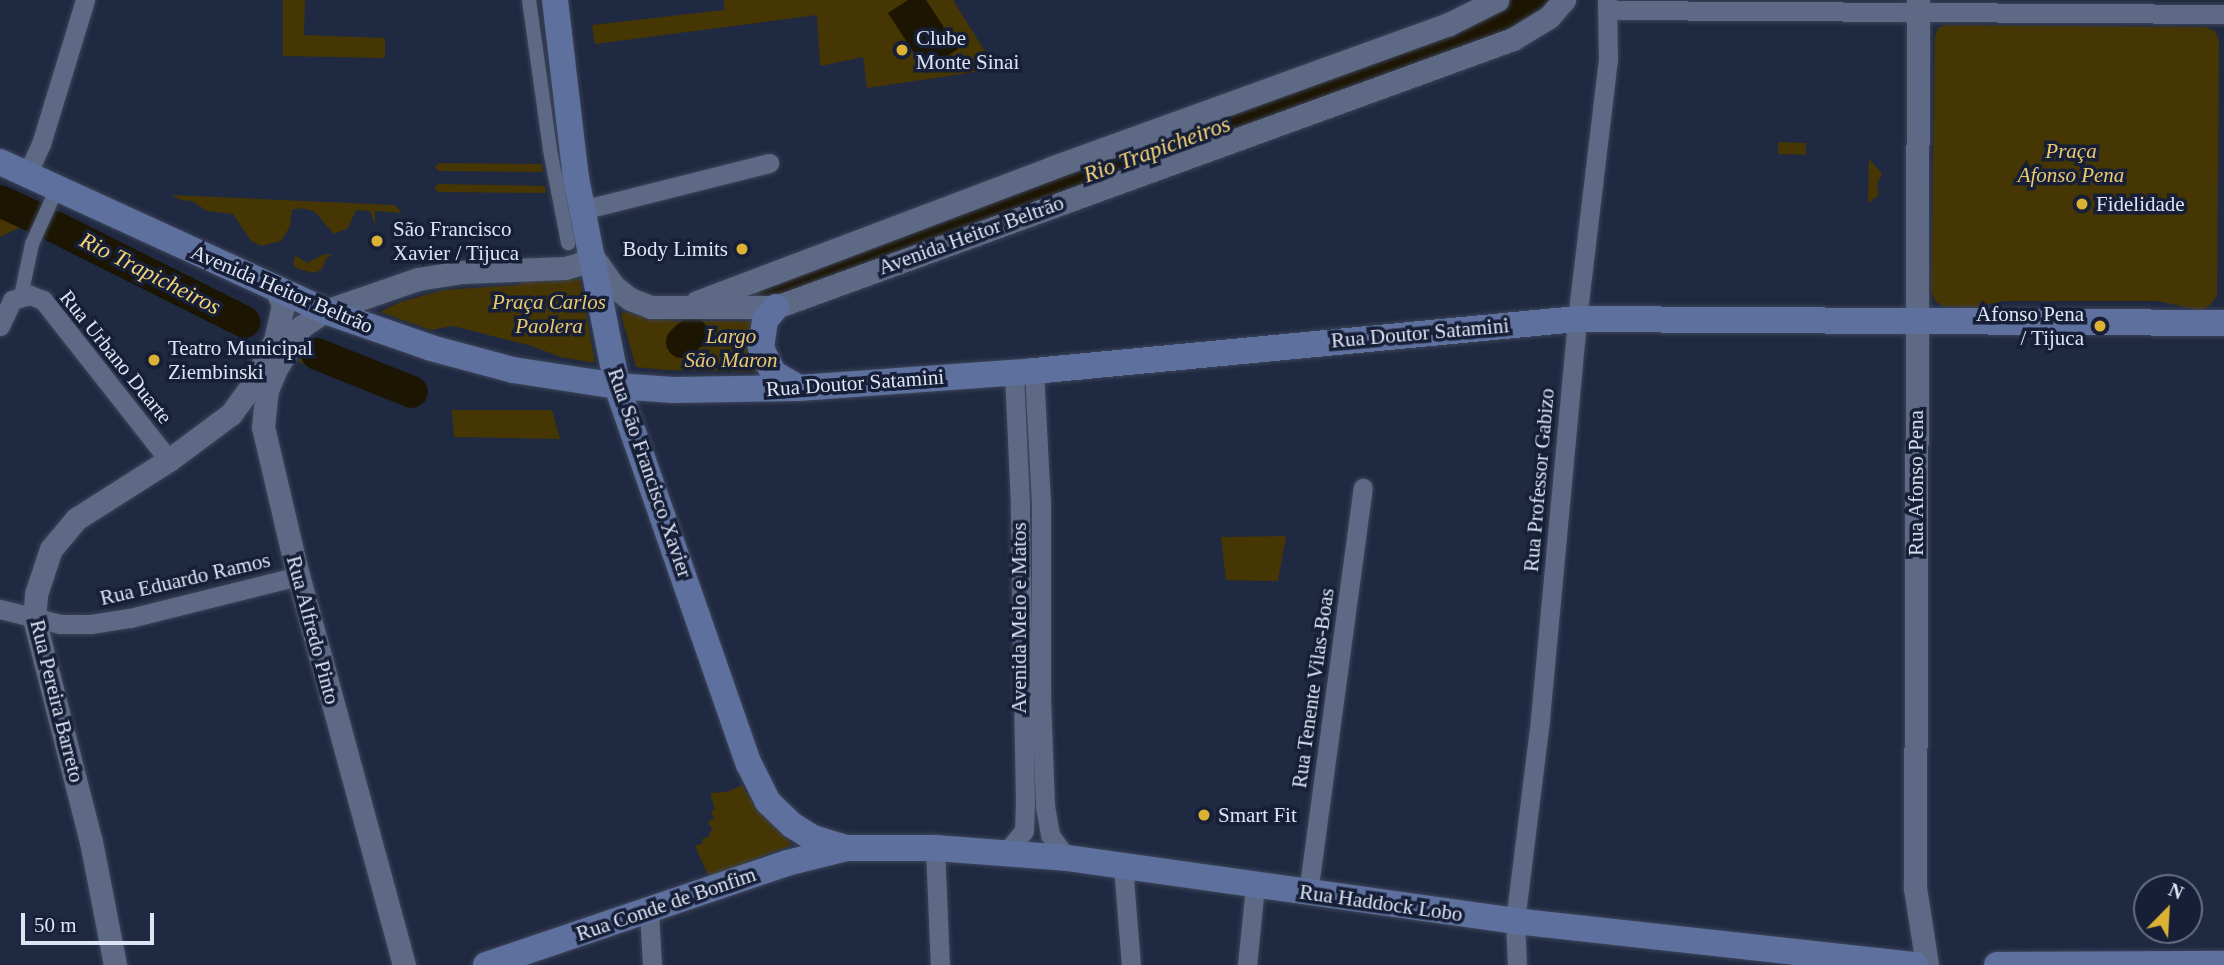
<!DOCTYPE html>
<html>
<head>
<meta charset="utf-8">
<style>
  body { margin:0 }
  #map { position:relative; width:2224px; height:965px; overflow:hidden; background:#1f2941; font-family:"Times New Roman",serif }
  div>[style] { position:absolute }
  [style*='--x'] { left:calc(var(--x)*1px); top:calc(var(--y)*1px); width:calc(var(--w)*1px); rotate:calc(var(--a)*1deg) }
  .green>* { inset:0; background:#463603 }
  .water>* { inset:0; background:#1c1502 }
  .river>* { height:32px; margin:-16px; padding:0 16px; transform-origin:16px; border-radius:16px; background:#1c1502 }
  .roads { filter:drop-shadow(0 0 2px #3c4458) drop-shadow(0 0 2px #3c4458) }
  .pedestrian>* { height:14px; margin:-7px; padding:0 7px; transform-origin:7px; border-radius:7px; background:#5d6985 }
  .minor>* { height:19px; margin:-9.5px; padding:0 9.5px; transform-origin:9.5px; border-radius:9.5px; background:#5d6985 }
  .tertiary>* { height:23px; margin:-11.5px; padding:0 11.5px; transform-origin:11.5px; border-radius:11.5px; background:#5d6985 }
  .secondary>* { height:26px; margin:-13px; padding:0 13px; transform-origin:13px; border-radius:13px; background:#5e709e }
  .dots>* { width:19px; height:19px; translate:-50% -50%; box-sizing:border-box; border:4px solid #161f37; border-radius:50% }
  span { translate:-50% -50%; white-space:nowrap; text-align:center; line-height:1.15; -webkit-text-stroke:7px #161f37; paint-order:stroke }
  .poi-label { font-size:21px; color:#dde4f4 }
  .left { translate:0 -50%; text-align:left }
  .right { translate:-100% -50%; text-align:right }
  .park-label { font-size:21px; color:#ebc96c; font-style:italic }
  .street-label { font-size:21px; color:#dde4f4 }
  .water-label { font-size:23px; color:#f5d476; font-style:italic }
  .north { position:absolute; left:2133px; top:874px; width:70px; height:70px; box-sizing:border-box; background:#161f37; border:2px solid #666e83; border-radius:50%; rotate:24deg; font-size:19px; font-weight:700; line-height:28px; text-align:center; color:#dde4f4 }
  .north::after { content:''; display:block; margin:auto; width:24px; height:32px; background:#dbb233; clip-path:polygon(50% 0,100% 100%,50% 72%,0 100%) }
  .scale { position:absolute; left:21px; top:913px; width:133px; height:32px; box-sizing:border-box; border:4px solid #dde4f4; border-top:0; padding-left:9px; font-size:21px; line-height:24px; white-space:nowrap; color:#dde4f4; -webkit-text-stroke:5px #161f37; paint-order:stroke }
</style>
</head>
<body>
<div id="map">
  <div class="green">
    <i style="clip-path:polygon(283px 0,305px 0,304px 35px,385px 38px,385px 58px,283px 56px)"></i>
    <i style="clip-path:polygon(724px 0,953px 0,996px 69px,867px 88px,863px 57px,820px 66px,817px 15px,595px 44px,592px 25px,724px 10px)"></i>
    <i style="clip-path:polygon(1945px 25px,2205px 27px,2215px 31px,2219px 40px,2217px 296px,2211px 304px,2202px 311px,2158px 301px,2003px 301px,1976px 308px,1945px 307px,1936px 302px,1931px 292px,1935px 36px,1938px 28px)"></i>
    <i style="clip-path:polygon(1778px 142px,1806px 143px,1806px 155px,1778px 154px)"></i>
    <i style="clip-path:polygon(1869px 159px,1882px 173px,1877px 184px,1879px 195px,1868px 203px)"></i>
    <i style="clip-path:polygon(439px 163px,542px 164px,543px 172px,438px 171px,435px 167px)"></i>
    <i style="clip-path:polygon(438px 184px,545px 186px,546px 193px,439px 192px,434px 188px)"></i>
    <i style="clip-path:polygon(172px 195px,395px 205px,402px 213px,375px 211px,375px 225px,370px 211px,356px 210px,348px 228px,334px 234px,314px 211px,301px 208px,292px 210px,290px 226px,281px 241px,261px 246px,251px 241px,233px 214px,207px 211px,192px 201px,181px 200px)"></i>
    <i style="clip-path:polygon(0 212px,1px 213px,25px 225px,0 237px)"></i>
    <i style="clip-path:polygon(324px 254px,332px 255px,326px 258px,322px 269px,315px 273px,298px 269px,293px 264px,295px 255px,307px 263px)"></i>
    <i style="clip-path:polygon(528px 278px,580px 279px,595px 363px,560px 357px,532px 346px,453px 326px,431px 330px,380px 312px,400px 302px,443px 290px,519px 285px)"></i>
    <i style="clip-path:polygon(evenodd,623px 312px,672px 321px,758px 321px,766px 372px,666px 370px,636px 367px,621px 315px,623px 312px,687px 327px,698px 340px,687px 349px,676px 336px,687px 327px)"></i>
    <i style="clip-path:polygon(311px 347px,425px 385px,421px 406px,372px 391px,299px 362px,300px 354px)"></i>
    <i style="clip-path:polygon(452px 410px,552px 410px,560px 439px,454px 437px)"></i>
    <i style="clip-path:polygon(1286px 536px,1278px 581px,1226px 580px,1221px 537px)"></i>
    <i style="clip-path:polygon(742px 785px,753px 803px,792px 845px,709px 877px,695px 846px,703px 843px,702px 839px,708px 837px,712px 829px,708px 822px,714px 819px,711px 812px,715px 809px,710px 793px,727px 792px)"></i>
  </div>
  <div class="water">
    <i style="clip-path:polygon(908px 0,926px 0,958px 49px,925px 70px,888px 13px)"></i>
  </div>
  <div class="river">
    <i style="--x:0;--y:201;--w:38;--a:25"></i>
    <i style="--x:55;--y:227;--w:212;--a:26.6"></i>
    <i style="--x:775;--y:291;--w:763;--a:-20.24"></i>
    <i style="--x:1491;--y:27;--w:40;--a:-26.6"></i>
    <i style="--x:1527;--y:9;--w:11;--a:-56"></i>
    <i style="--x:682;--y:342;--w:13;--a:-42"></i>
    <i style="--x:317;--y:354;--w:102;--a:21.8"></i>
  </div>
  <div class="roads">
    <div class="pedestrian">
      <i style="--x:529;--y:0;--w:151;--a:82"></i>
      <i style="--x:550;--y:150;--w:95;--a:79"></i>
      <i style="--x:21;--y:296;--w:53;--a:-78.1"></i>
      <i style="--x:32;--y:244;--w:61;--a:-65.9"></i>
    </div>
    <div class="minor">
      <i style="--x:1610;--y:10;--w:614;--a:0.37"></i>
      <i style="--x:27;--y:174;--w:33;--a:-65"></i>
      <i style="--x:41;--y:144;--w:151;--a:-73"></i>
      <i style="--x:582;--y:210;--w:193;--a:-14.1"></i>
      <i style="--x:0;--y:326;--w:29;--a:-65"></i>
      <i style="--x:12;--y:300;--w:19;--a:-16"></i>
      <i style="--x:30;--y:295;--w:14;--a:21"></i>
      <i style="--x:43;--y:300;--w:204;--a:51.8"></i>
      <i style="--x:1034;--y:371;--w:133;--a:87"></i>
      <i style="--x:1041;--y:504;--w:196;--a:90"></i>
      <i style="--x:1041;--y:700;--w:106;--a:87.8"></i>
      <i style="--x:1045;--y:806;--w:29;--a:80"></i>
      <i style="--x:1050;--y:835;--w:29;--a:54"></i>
      <i style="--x:0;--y:609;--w:62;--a:14"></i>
      <i style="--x:60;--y:624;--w:31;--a:0"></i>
      <i style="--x:91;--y:624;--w:39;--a:-9"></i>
      <i style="--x:130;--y:618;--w:173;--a:-14"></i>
      <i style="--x:935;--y:848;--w:117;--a:87.6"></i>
      <i style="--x:1007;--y:851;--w:26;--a:-50"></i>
      <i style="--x:1024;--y:831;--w:27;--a:-88"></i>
      <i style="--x:1025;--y:804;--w:299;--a:-91"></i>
      <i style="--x:1020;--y:505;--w:133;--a:-92.6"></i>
      <i style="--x:1123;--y:866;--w:99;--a:85.4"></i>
      <i style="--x:1308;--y:893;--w:409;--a:-82.3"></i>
      <i style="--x:649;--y:911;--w:54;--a:86.8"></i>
      <i style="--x:1247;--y:965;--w:79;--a:-84.2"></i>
      <i style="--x:1517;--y:965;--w:44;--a:-92.6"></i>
      <i style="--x:1515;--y:921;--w:204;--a:-82.9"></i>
      <i style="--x:1540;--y:719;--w:402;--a:-84.7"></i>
      <i style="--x:1577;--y:319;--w:262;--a:-83.2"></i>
      <i style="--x:1608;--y:59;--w:59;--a:-91"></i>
    </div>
    <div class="tertiary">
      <i style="--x:1918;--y:0;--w:888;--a:90.19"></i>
      <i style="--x:1915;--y:888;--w:78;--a:81.1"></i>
      <i style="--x:697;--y:302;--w:379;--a:-20.7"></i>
      <i style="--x:1051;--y:168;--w:423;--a:-19.9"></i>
      <i style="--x:1449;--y:24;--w:54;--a:-26.6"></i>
      <i style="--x:115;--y:965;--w:125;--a:-101"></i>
      <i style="--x:91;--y:842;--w:230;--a:-104.3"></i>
      <i style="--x:34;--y:619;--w:25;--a:-85"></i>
      <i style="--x:36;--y:594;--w:47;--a:-71.6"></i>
      <i style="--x:51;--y:549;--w:39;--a:-50"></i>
      <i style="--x:76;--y:519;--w:110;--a:-32.4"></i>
      <i style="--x:169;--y:460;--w:77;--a:-36.6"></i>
      <i style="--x:231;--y:414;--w:36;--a:-54"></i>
      <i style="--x:252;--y:385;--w:51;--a:-62.9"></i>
      <i style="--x:275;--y:340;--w:36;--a:-77"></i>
      <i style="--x:283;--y:305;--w:15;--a:-113"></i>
      <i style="--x:404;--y:965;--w:403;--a:-105.2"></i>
      <i style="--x:298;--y:576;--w:153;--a:-103.2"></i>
      <i style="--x:263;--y:427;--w:37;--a:-84"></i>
      <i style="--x:267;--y:390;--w:25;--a:-67"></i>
      <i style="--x:277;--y:367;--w:47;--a:-59"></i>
      <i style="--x:301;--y:327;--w:29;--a:-34"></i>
      <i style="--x:325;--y:311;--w:98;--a:-19"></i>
      <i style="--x:418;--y:279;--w:45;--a:-9"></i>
      <i style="--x:462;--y:272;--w:103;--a:-2.2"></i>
      <i style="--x:565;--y:268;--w:18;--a:-16"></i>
      <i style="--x:582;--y:263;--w:13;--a:-45"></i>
      <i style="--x:591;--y:254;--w:39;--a:55"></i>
      <i style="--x:613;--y:286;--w:21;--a:37"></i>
      <i style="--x:630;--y:299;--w:22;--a:21"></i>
      <i style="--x:651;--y:307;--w:125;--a:0"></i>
      <i style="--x:776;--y:307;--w:784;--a:-19.98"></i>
      <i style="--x:1513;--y:39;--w:42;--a:-31.4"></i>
      <i style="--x:1549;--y:17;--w:23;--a:-49"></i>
    </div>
    <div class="secondary">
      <i style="--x:555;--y:0;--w:179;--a:83.3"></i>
      <i style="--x:576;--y:178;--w:212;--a:78.8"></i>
      <i style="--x:617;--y:386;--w:400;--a:70.8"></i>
      <i style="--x:749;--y:764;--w:42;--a:63.4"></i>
      <i style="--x:768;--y:802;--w:33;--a:44"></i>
      <i style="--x:792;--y:825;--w:25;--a:32"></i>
      <i style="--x:813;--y:838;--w:34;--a:17"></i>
      <i style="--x:0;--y:162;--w:358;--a:24.6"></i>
      <i style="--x:325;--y:311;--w:112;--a:19.2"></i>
      <i style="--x:431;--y:348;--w:85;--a:15"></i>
      <i style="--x:513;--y:370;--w:105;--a:8.7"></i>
      <i style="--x:617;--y:386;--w:56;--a:4.1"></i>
      <i style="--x:673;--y:390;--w:126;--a:-0.9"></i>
      <i style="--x:799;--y:388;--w:236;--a:-4.1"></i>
      <i style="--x:1034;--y:371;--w:545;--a:-5.47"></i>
      <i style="--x:1577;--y:319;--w:647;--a:0.35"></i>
      <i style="--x:776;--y:307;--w:17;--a:130"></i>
      <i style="--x:765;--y:320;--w:28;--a:98"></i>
      <i style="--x:761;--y:348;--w:28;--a:64"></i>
      <i style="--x:773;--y:373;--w:30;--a:30"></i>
      <i style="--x:486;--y:965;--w:318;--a:-18.7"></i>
      <i style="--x:787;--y:863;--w:62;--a:-14"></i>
      <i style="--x:847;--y:848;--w:88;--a:0"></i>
      <i style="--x:935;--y:848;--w:132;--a:4.3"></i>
      <i style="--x:1067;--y:858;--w:452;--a:8"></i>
      <i style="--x:1515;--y:921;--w:402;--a:6.3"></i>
      <i style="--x:1997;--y:965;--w:227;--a:-0.3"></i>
    </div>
  </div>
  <div class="dots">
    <i style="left:902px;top:50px;background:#dbb233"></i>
    <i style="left:2082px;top:204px;background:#dbb233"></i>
    <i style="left:377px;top:241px;background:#dbb233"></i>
    <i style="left:742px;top:249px;background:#dbb233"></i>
    <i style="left:2100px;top:326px;background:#dbb233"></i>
    <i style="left:154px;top:360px;background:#dbb233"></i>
    <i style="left:1204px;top:815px;background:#dbb233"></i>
  </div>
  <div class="poi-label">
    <span class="left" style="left:916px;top:50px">Clube<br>Monte Sinai</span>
    <span class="left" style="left:2096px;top:204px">Fidelidade</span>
    <span class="left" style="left:393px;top:241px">São Francisco<br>Xavier / Tijuca</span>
    <span class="right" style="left:728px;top:249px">Body Limits</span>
    <span class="right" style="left:2084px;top:326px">Afonso Pena<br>/ Tijuca</span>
    <span class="left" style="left:168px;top:360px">Teatro Municipal<br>Ziembinski</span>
    <span class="left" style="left:1218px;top:815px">Smart Fit</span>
  </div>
  <div class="park-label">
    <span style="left:2071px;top:163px">Praça<br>Afonso Pena</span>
    <span style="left:549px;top:314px">Praça Carlos<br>Paolera</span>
    <span style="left:731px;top:348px">Largo<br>São Maron</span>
  </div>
  <div class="street-label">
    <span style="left:971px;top:235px;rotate:-20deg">Avenida Heitor Beltrão</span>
    <span style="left:282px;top:289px;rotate:23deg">Avenida Heitor Beltrão</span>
    <span style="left:1420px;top:333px;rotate:-5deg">Rua Doutor Satamini</span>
    <span style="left:116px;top:357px;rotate:51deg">Rua Urbano Duarte</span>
    <span style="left:855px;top:383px;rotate:-4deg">Rua Doutor Satamini</span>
    <span style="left:650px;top:473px;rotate:71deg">Rua São Francisco Xavier</span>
    <span style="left:1539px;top:480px;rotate:-85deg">Rua Professor Gabizo</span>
    <span style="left:1916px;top:483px;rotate:-90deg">Rua Afonso Pena</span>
    <span style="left:185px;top:579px;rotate:-13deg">Rua Eduardo Ramos</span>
    <span style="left:1019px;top:618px;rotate:-90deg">Avenida Melo e Matos</span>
    <span style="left:313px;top:630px;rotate:75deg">Rua Alfredo Pinto</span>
    <span style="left:1313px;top:688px;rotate:-82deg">Rua Tenente Vilas-Boas</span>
    <span style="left:57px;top:701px;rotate:76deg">Rua Pereira Barreto</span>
    <span style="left:1381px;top:903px;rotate:8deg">Rua Haddock Lobo</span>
    <span style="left:666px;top:904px;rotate:-19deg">Rua Conde de Bonfim</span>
  </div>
  <div class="water-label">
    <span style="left:1157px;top:150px;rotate:-20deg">Rio Trapicheiros</span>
    <span style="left:150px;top:274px;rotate:27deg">Rio Trapicheiros</span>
  </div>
  <div class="north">N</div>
  <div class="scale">50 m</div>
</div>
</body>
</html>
